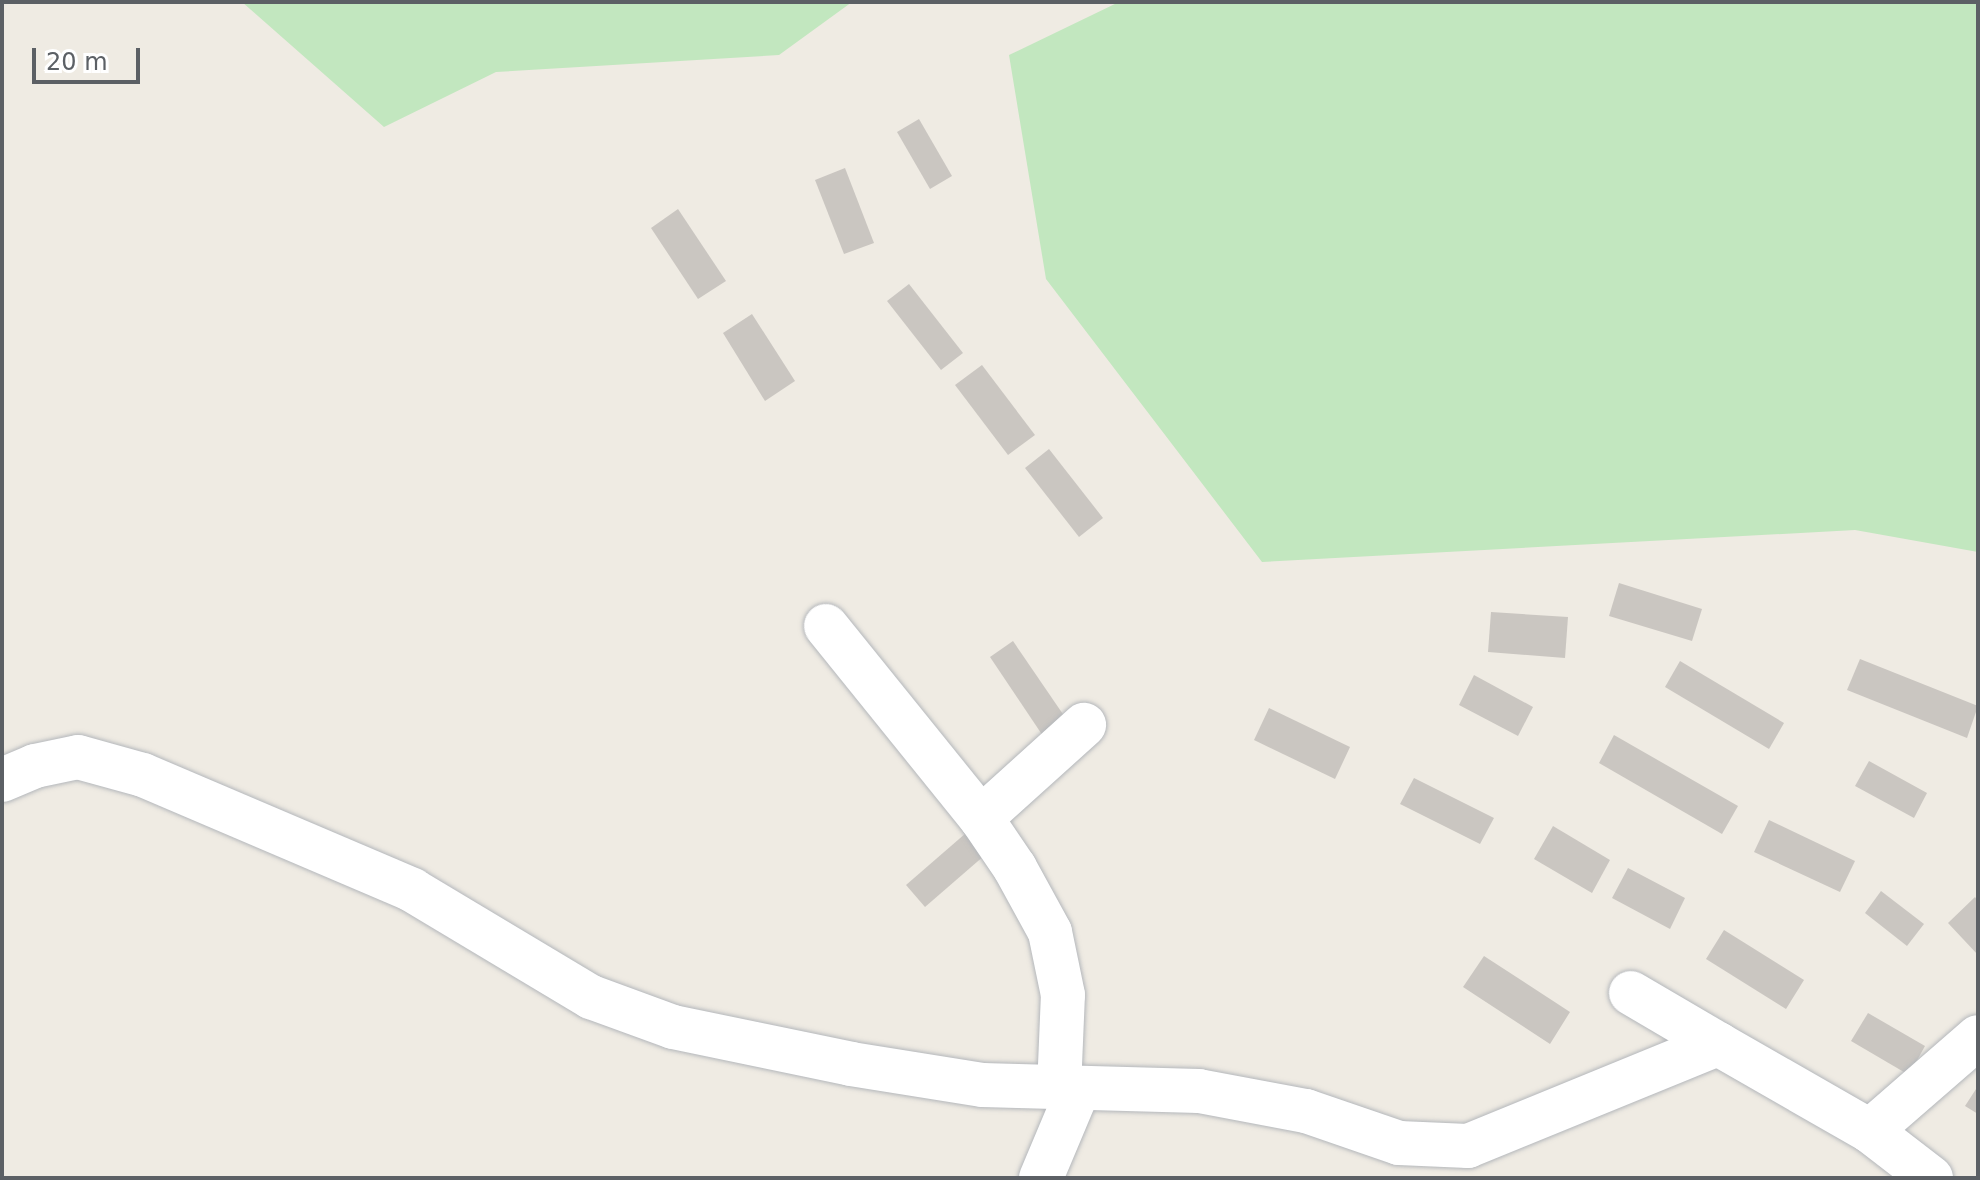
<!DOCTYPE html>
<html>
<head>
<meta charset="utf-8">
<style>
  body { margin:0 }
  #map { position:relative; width:1980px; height:1180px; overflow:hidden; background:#efebe3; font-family:"DejaVu Sans",sans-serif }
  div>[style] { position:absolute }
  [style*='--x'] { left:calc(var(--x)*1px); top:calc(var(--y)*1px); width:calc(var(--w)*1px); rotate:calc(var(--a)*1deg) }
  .green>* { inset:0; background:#c2e7bf }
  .building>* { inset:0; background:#cac6c1 }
  .roads { filter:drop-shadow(0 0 2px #b4b7bb) drop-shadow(0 0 2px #b4b7bb) }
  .minor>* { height:44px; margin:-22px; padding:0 22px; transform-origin:22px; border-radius:22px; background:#fff }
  span { translate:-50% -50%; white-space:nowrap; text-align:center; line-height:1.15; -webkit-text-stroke:8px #fff; paint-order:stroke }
  .frame { position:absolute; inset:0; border:4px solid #5c6065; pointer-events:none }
  .scale { position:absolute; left:32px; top:48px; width:108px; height:36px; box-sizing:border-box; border:4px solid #5c6065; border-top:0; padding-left:10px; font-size:24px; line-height:28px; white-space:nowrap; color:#5c6065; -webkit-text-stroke:6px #fff; paint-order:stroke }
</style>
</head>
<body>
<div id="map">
  <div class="green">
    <i style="clip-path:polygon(242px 2px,852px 2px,779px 55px,496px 72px,384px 127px)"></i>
    <i style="clip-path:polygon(1119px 2px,1978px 2px,1978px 552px,1855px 530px,1262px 562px,1046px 279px,1009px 55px)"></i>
  </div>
  <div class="building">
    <i style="clip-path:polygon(919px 119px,952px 176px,930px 189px,897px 132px)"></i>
    <i style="clip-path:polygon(845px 168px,874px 243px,844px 254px,815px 180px)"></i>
    <i style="clip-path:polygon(678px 209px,726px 281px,698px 299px,651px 228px)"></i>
    <i style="clip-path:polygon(909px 284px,963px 353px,941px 370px,887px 301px)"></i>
    <i style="clip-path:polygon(752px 314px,795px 381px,765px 401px,723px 333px)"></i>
    <i style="clip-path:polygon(982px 365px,1035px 435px,1008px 455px,955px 385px)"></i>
    <i style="clip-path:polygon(1049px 449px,1103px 518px,1079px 537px,1025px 468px)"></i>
    <i style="clip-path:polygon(1619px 583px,1702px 609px,1692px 641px,1609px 616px)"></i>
    <i style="clip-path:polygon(1491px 612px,1568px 617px,1565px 658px,1488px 652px)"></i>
    <i style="clip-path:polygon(1013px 641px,1069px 723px,1045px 739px,990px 657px)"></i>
    <i style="clip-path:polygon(1860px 659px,1978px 706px,1967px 738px,1847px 690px)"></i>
    <i style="clip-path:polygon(1680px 661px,1784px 723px,1769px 749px,1665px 687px)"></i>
    <i style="clip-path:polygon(1474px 675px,1533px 707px,1518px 736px,1459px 705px)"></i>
    <i style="clip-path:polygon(1269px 708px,1350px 747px,1335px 779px,1254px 740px)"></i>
    <i style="clip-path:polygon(1614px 735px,1738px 806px,1722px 834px,1599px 763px)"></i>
    <i style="clip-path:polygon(1869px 761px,1927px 793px,1914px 818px,1855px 786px)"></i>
    <i style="clip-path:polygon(1414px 778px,1494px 818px,1480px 844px,1400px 804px)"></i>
    <i style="clip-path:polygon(1769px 820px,1855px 861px,1840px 892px,1754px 852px)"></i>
    <i style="clip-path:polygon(1553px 826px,1610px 860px,1592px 893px,1534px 859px)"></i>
    <i style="clip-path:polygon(966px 833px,985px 855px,925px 907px,906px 885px)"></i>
    <i style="clip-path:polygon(1628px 868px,1685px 898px,1670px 929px,1612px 898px)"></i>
    <i style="clip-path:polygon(1881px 891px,1924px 924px,1907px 946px,1865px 913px)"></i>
    <i style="clip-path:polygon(1975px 897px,1978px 901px,1978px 955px,1948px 923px)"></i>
    <i style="clip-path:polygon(1724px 930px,1804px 980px,1786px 1009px,1706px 959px)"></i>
    <i style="clip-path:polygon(1484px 956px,1570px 1012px,1550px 1044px,1463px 987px)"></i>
    <i style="clip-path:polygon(1868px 1013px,1925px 1046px,1909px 1075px,1851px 1041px)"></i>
    <i style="clip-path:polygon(1978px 1086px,1978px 1114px,1965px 1106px)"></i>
  </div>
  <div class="roads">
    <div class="minor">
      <i style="--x:826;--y:626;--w:247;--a:51.1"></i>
      <i style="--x:2;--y:780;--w:36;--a:-23"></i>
      <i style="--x:35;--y:766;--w:44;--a:-11.8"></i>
      <i style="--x:78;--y:757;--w:67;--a:15.5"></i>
      <i style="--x:143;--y:775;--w:293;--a:23.1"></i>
      <i style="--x:412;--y:890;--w:209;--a:30.9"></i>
      <i style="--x:591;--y:997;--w:87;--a:20.1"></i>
      <i style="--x:673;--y:1027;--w:182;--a:11.7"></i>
      <i style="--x:851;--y:1064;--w:133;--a:9.1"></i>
      <i style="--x:982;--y:1085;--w:217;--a:1.6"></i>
      <i style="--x:1199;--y:1091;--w:109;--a:10.6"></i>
      <i style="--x:1306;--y:1111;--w:98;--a:19"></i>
      <i style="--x:1399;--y:1143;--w:69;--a:2.5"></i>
      <i style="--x:1468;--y:1146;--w:270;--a:-22.2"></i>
      <i style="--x:1718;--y:1044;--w:175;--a:29.8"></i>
      <i style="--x:1870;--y:1131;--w:77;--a:37.6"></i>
      <i style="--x:1631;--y:993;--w:101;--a:30.4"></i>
      <i style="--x:1059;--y:1089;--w:94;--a:-87.6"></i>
      <i style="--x:1063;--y:995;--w:64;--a:-101.7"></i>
      <i style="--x:1050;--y:932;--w:73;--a:-118.7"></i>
      <i style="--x:1015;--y:868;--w:60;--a:-124.2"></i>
      <i style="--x:981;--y:818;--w:139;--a:-42.1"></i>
      <i style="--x:1870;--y:1131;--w:143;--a:-41"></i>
      <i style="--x:1041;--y:1178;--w:95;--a:-67.2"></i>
    </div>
  </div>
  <div class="frame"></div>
  <div class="scale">20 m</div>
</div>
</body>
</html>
